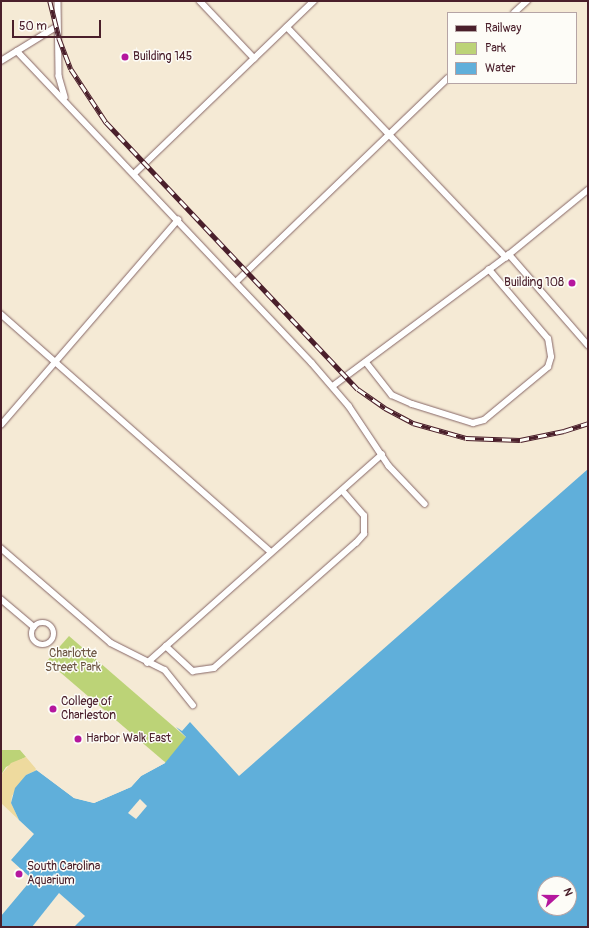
<!DOCTYPE html>
<html>
<head>
<meta charset="utf-8">
<style>
  body { margin:0 }
  #map { position:relative; width:589px; height:928px; overflow:hidden; background:#f5ead5; font-family:Pangolin,sans-serif }
  div>[style] { position:absolute }
  [style*='--x'] { left:calc(var(--x)*1px); top:calc(var(--y)*1px); width:calc(var(--w)*1px); rotate:calc(var(--a)*1deg) }
  .green>* { inset:0; background:#bcd377 }
  .sand>* { inset:0; background:#eeda9e }
  .water>* { inset:0; background:#60afda }
  .pier>* { inset:0; background:#f5ead5 }
  .roads { filter:drop-shadow(0 0 1px #866666) drop-shadow(0 0 1px #866666) }
  .lane>* { height:5.5px; margin:-2.75px; padding:0 2.75px; transform-origin:2.75px; border-radius:2.75px; background:#fff }
  .lane>.ring { margin:-2.75px; padding:0; box-sizing:content-box; background:none; border:5.5px solid #fff; border-radius:50% }
  .rail>* { height:4.5px; margin-top:-2.25px; transform-origin:0; background:repeating-linear-gradient(90deg,#fdfcf7 0 9px,#4a1f2b 0 18px); box-sizing:border-box; border-block:1px solid #4a1f2b }
  .dots>* { width:11px; height:11px; translate:-50% -50%; box-sizing:border-box; border:2px solid #fdfcf7; border-radius:50% }
  span { translate:-50% -50%; white-space:nowrap; text-align:center; line-height:1.15; -webkit-text-stroke:3px #fdfcf7; paint-order:stroke }
  .poi-label { font-size:12px; color:#4a1f2b }
  .left { translate:0 -50%; text-align:left }
  .right { translate:-100% -50%; text-align:right }
  .park-label { font-size:12px; color:#6c5542 }
  .frame { position:absolute; inset:0; border:2px solid #4a1f2b; pointer-events:none }
  .legend { position:absolute; left:447px; top:12px; width:130px; height:72px; box-sizing:border-box; background:#fdfcf7; border:1px solid #b5a4a5; margin:0; padding:5px 7px; list-style:none; font-size:12px; color:#4a1f2b }
  .legend li { display:flex; align-items:center; gap:8px; height:20px }
  .legend b { width:20px; border:1px solid #b5a4a5 }
  .north { position:absolute; left:537px; top:876px; width:40px; height:40px; box-sizing:border-box; background:#fdfcf7; border:1px solid #b5a4a5; border-radius:50%; rotate:69deg; font-size:11px; font-weight:700; line-height:16px; text-align:center; color:#4a1f2b }
  .north::after { content:''; display:block; margin:auto; width:14px; height:18px; background:#b5179e; clip-path:polygon(50% 0,100% 100%,50% 72%,0 100%) }
  .scale { position:absolute; left:12px; top:20px; width:89px; height:18px; box-sizing:border-box; border:2px solid #4a1f2b; border-top:0; padding-left:5px; font-size:12px; line-height:14px; white-space:nowrap; color:#4a1f2b; -webkit-text-stroke:3px #fdfcf7; paint-order:stroke }
</style>
</head>
<body>
<div id="map">
  <div class="green">
    <i style="clip-path:polygon(69px 636px,188px 739px,166px 763px,47px 661px)"></i>
    <i style="clip-path:polygon(1px 750px,20px 750px,26px 757px,6px 767px,1px 775px)"></i>
  </div>
  <div class="sand">
    <i style="clip-path:polygon(26px 757px,37px 770px,26px 775px,12px 796px,11px 803px,19px 820px,1px 803px,1px 775px,11px 763px)"></i>
  </div>
  <div class="water">
    <i style="clip-path:polygon(evenodd,588px 469px,588px 927px,1px 927px,1px 916px,32px 879px,11px 860px,34px 834px,19px 820px,11px 803px,15px 788px,26px 775px,37px 770px,74px 798px,94px 803px,131px 787px,141px 776px,165px 763px,186px 737px,176px 727px,182px 731px,190px 722px,239px 776px,588px 469px,545px 884px,569px 884px,569px 908px,545px 908px,545px 884px)"></i>
  </div>
  <div class="pier">
    <i style="clip-path:polygon(164px 761px,165px 763px,141px 776px,131px 787px,94px 803px,74px 798px,35px 769px,38px 768px,75px 796px,94px 801px,130px 785px,140px 775px)"></i>
    <i style="clip-path:polygon(140px 799px,147px 806px,136px 819px,128px 813px)"></i>
    <i style="clip-path:polygon(59px 893px,85px 916px,74px 927px,32px 927px)"></i>
  </div>
  <div class="roads">
    <div class="lane">
      <i style="--x:58;--y:1;--w:75;--a:89.2"></i>
      <i style="--x:59;--y:76;--w:22;--a:74"></i>
      <i style="--x:200;--y:1;--w:79;--a:46.5"></i>
      <i style="--x:514;--y:13;--w:18;--a:-43"></i>
      <i style="--x:287;--y:27;--w:318;--a:46.4"></i>
      <i style="--x:17;--y:51;--w:429;--a:46.6"></i>
      <i style="--x:312;--y:363;--w:57;--a:49.3"></i>
      <i style="--x:349;--y:406;--w:72;--a:56.3"></i>
      <i style="--x:389;--y:466;--w:52;--a:46.5"></i>
      <i style="--x:1;--y:61;--w:65;--a:-31.7"></i>
      <i style="--x:134;--y:174;--w:250;--a:-43.9"></i>
      <i style="--x:509;--y:254;--w:121;--a:49"></i>
      <i style="--x:236;--y:282;--w:294;--a:-43.9"></i>
      <i style="--x:1;--y:314;--w:360;--a:41.4"></i>
      <i style="--x:366;--y:362;--w:42;--a:51.8"></i>
      <i style="--x:392;--y:395;--w:22;--a:24"></i>
      <i style="--x:412;--y:404;--w:64;--a:17.3"></i>
      <i style="--x:473;--y:423;--w:11;--a:-15"></i>
      <i style="--x:484;--y:420;--w:83;--a:-39.6"></i>
      <i style="--x:548;--y:367;--w:10;--a:-73"></i>
      <i style="--x:551;--y:357;--w:18;--a:-99"></i>
      <i style="--x:548;--y:339;--w:91;--a:-130.5"></i>
      <i style="--x:333;--y:386;--w:216;--a:-36.7"></i>
      <i style="--x:506;--y:257;--w:106;--a:-39.3"></i>
      <i style="--x:1;--y:425;--w:271;--a:-49.2"></i>
      <i style="--x:1;--y:548;--w:145;--a:40.8"></i>
      <i style="--x:111;--y:643;--w:60;--a:26.6"></i>
      <i style="--x:165;--y:670;--w:45;--a:51.3"></i>
      <i style="--x:1;--y:599;--w:43;--a:40.3"></i>
      <i class="ring" style="left:32px;top:623px;width:16.5px;height:16.5px"></i>
      <i style="--x:166;--y:646;--w:37;--a:43"></i>
      <i style="--x:193;--y:671;--w:21;--a:-8"></i>
      <i style="--x:214;--y:668;--w:189;--a:-41.4"></i>
      <i style="--x:356;--y:543;--w:12;--a:-48"></i>
      <i style="--x:364;--y:534;--w:18;--a:-90"></i>
      <i style="--x:364;--y:516;--w:33;--a:-131"></i>
      <i style="--x:147;--y:663;--w:314;--a:-41.6"></i>
    </div>
  </div>
  <div class="rail">
    <i style="--x:50;--y:1;--w:38;--a:76"></i>
    <i style="--x:59;--y:38;--w:33;--a:69"></i>
    <i style="--x:71;--y:69;--w:64;--a:56.6"></i>
    <i style="--x:106;--y:122;--w:367;--a:46.7"></i>
    <i style="--x:358;--y:389;--w:33;--a:35"></i>
    <i style="--x:385;--y:408;--w:32;--a:28"></i>
    <i style="--x:413;--y:423;--w:55;--a:15.8"></i>
    <i style="--x:466;--y:438;--w:54;--a:2.1"></i>
    <i style="--x:520;--y:440;--w:45;--a:-11.6"></i>
    <i style="--x:564;--y:431;--w:25;--a:-18"></i>
  </div>
  <div class="dots">
    <i style="left:125px;top:57px;background:#b5179e"></i>
    <i style="left:572px;top:283px;background:#b5179e"></i>
    <i style="left:53px;top:709px;background:#b5179e"></i>
    <i style="left:78px;top:739px;background:#b5179e"></i>
    <i style="left:19px;top:874px;background:#b5179e"></i>
  </div>
  <div class="poi-label">
    <span class="left" style="left:133px;top:57px">Building 145</span>
    <span class="right" style="left:564px;top:283px">Building 108</span>
    <span class="left" style="left:61px;top:709px">College of<br>Charleston</span>
    <span class="left" style="left:86px;top:739px">Harbor Walk East</span>
    <span class="left" style="left:27px;top:874px">South Carolina<br>Aquarium</span>
  </div>
  <div class="park-label">
    <span style="left:73px;top:661px">Charlotte<br>Street Park</span>
  </div>
  <div class="frame"></div>
  <ul class="legend">
  <li><b style="height:5px;background:#4a1f2b"></b>Railway</li>
  <li><b style="height:11px;background:#bcd377"></b>Park</li>
  <li><b style="height:11px;background:#60afda"></b>Water</li>
  </ul>
  <div class="north">N</div>
  <div class="scale">50 m</div>
</div>
</body>
</html>
